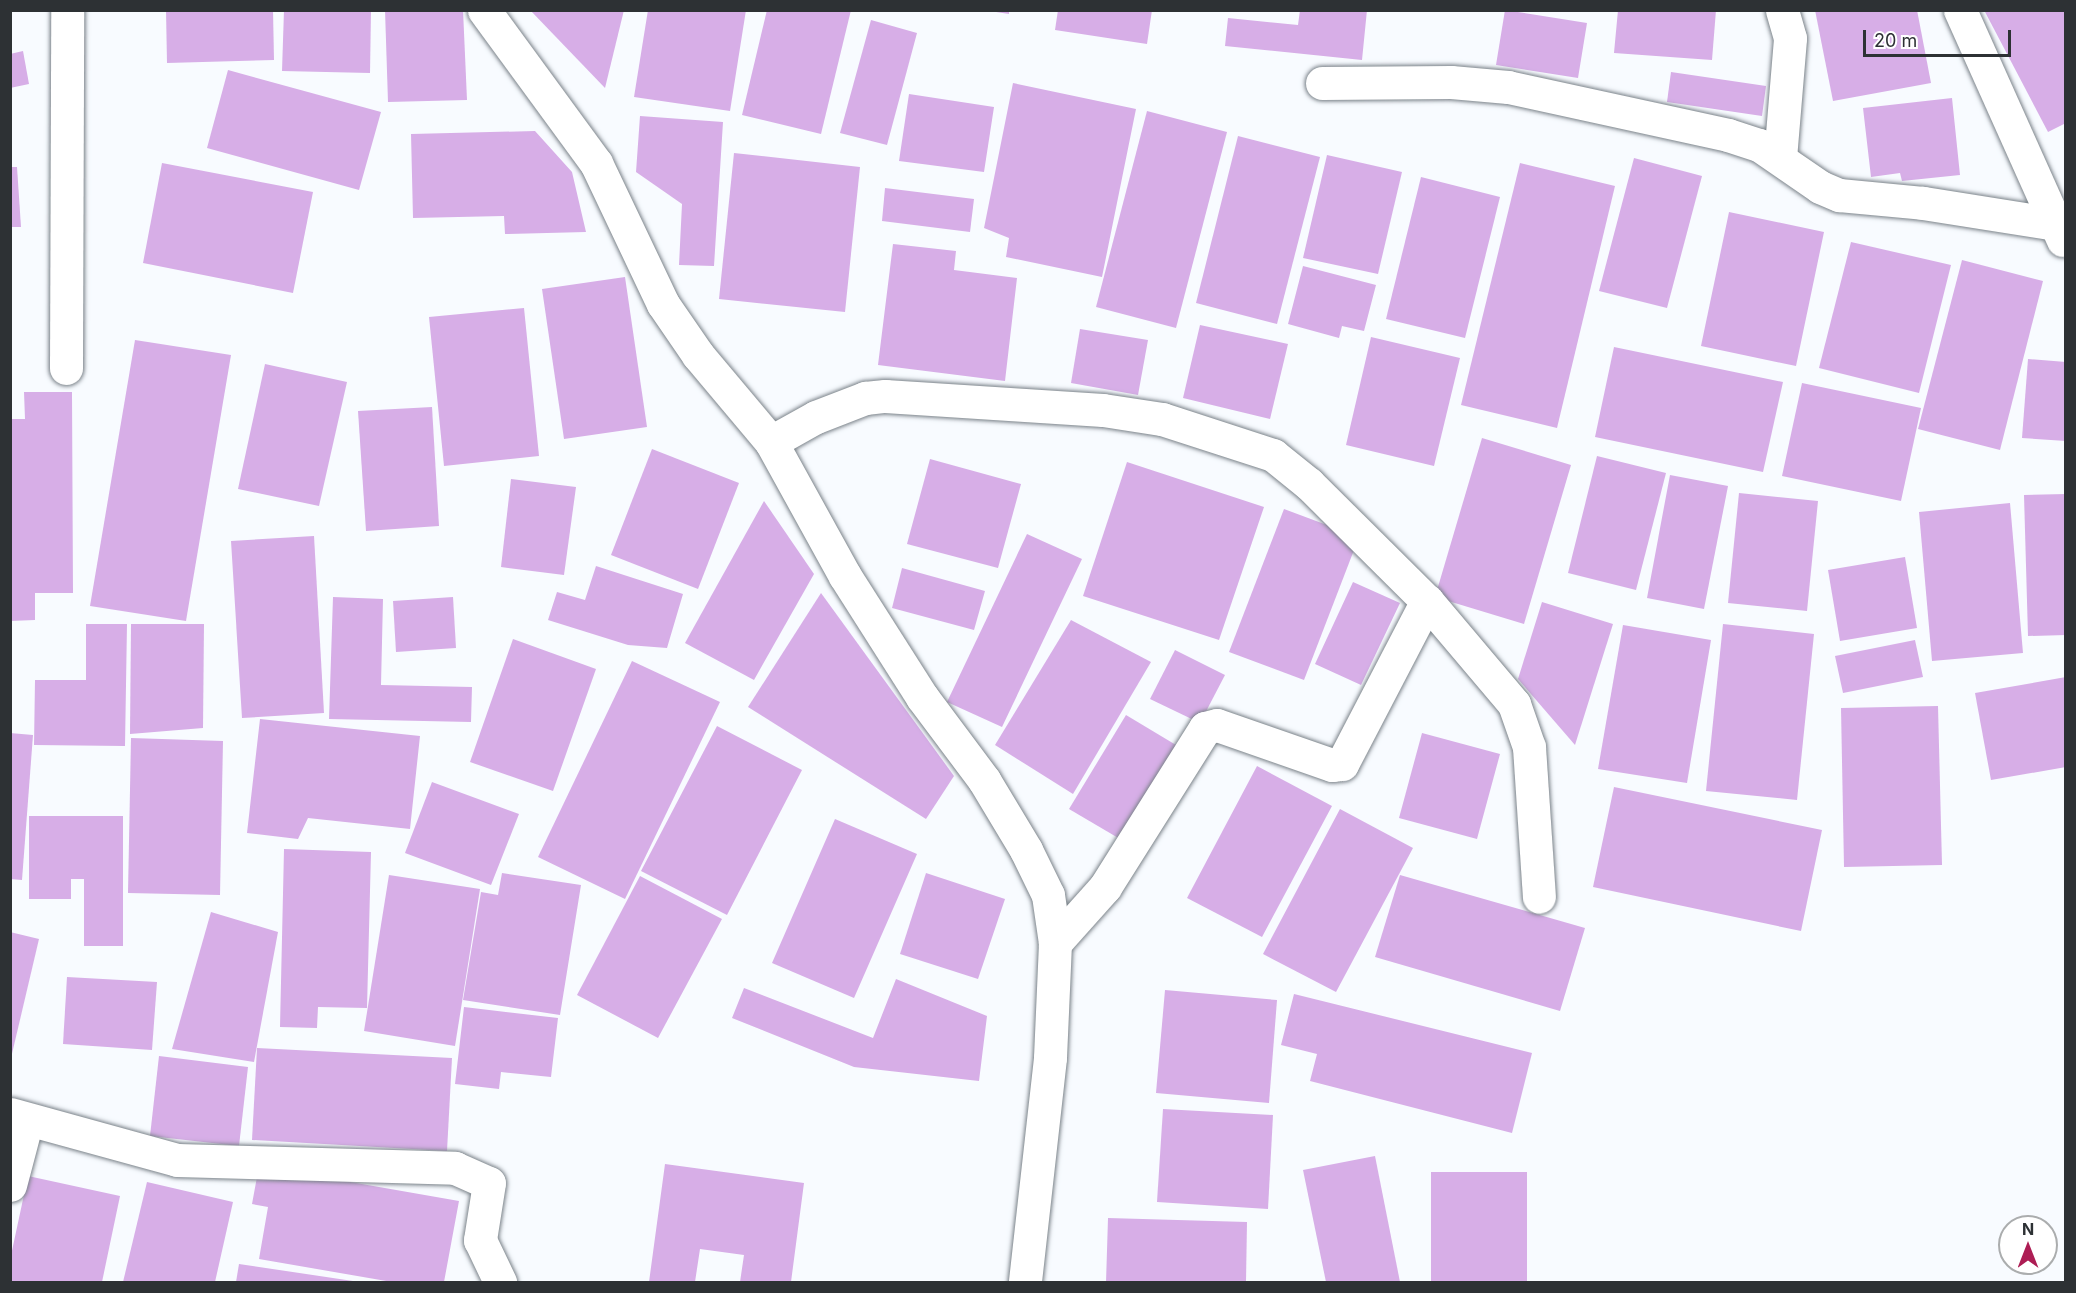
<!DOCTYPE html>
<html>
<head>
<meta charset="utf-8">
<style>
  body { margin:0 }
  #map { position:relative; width:2076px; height:1293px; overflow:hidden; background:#f8fbff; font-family:Inter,sans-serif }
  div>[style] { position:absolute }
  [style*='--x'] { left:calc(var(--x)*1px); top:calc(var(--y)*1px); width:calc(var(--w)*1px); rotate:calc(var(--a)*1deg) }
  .building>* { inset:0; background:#d7aee7 }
  .roads { filter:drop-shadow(0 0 2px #7b838a) drop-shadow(0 0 2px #7b838a) }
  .street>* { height:33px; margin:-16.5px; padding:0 16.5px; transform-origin:16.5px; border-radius:16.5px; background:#fff }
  span { translate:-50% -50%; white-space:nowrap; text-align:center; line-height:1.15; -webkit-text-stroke:4.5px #fff; paint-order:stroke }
  .frame { position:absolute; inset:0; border:12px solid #2d3134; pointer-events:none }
  .north { position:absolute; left:1998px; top:1215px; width:60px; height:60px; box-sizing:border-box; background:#fff; border:2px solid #abadae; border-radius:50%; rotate:0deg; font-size:16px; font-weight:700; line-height:24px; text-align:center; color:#2d3134 }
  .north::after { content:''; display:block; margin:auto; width:21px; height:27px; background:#ad1d54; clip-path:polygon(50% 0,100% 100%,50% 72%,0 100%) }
  .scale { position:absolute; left:1863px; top:30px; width:148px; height:27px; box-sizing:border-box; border:3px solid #2d3134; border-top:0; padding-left:8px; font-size:18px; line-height:21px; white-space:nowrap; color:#2d3134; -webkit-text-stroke:4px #fff; paint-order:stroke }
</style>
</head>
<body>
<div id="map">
  <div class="building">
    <i style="clip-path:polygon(166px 10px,273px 10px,274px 60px,167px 63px)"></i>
    <i style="clip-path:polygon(284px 10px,371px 10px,370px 73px,282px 71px)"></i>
    <i style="clip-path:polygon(385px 10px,463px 10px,467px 100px,388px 102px)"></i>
    <i style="clip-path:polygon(530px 10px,624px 10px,605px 88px)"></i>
    <i style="clip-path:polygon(648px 10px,746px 10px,730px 111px,634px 97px)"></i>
    <i style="clip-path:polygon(767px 10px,851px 10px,821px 134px,742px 115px)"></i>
    <i style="clip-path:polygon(983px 10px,1009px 10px,1009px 14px)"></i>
    <i style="clip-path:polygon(1058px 10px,1152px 10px,1147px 44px,1055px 30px)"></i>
    <i style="clip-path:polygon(1300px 10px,1367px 10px,1362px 60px,1225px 46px,1228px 18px,1298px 25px)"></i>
    <i style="clip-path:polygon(1505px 10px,1587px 23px,1578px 78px,1496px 65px)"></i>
    <i style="clip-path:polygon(1618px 10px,1716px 10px,1712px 60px,1614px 53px)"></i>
    <i style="clip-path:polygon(1815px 10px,1917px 10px,1931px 83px,1833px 101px)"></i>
    <i style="clip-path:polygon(1984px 10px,2066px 10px,2066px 123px,2048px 132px)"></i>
    <i style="clip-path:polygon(871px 20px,917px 33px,887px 145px,840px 133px)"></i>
    <i style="clip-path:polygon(23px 51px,29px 84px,10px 88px,10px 54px)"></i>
    <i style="clip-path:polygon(228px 70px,381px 112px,359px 190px,207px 148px)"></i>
    <i style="clip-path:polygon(1671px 72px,1766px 86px,1762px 116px,1667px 102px)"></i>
    <i style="clip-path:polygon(1013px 83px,1136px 109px,1102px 277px,1006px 257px,1009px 238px,984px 228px)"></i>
    <i style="clip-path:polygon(909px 94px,994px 107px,984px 172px,899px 161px)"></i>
    <i style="clip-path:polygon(1952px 98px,1960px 175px,1902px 181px,1900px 173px,1871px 177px,1863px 108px)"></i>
    <i style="clip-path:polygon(1147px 111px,1227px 132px,1176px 328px,1096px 307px)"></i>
    <i style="clip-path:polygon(640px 116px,723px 122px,714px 266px,679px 265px,682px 204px,636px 172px)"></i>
    <i style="clip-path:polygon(535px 131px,572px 172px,586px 232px,505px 234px,504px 216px,413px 218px,411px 134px)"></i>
    <i style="clip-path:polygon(1238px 136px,1320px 157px,1277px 324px,1196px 303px)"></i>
    <i style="clip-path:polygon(734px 153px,860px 167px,845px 312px,719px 299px)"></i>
    <i style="clip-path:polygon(1327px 155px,1402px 172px,1378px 274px,1303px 258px)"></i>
    <i style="clip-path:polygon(1634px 158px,1702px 176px,1667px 308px,1599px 291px)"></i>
    <i style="clip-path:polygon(162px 163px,313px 192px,293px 293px,143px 263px)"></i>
    <i style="clip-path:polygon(1520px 163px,1615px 186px,1557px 428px,1461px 405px)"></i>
    <i style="clip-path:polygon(10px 167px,17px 167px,21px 227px,10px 227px)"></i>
    <i style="clip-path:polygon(1421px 177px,1500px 197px,1465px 338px,1386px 319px)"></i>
    <i style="clip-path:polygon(885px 188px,974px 199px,970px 232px,882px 221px)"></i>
    <i style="clip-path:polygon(1729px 212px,1824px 232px,1796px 366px,1701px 346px)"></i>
    <i style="clip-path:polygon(1851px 242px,1951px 265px,1919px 393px,1819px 368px)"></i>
    <i style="clip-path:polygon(893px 244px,956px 251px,954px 270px,1017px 278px,1005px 381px,878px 365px)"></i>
    <i style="clip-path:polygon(1962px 260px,2043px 281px,2000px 450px,1918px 429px)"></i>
    <i style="clip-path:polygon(1303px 266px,1376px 285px,1364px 331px,1342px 326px,1339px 338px,1288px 324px)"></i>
    <i style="clip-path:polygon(625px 277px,647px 427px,564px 439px,542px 289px)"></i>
    <i style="clip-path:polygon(524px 308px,539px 456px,444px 466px,429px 317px)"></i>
    <i style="clip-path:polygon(1200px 325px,1288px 344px,1270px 419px,1183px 398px)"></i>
    <i style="clip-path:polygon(1080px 329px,1148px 340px,1138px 395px,1071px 383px)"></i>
    <i style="clip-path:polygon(1371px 337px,1460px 358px,1434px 466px,1346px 445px)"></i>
    <i style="clip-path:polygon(135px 340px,231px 355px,186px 621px,90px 606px)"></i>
    <i style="clip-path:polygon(1614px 347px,1783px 382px,1763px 472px,1595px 437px)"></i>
    <i style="clip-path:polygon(2028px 359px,2066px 362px,2066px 441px,2022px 438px)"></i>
    <i style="clip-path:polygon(265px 364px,347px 382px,319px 506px,238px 489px)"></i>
    <i style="clip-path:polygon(1802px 383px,1921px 408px,1901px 501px,1782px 476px)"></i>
    <i style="clip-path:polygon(24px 392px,72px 392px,73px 593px,35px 593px,35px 620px,10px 621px,10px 419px,25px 419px)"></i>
    <i style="clip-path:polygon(432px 407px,439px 526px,366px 531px,358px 411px)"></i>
    <i style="clip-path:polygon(1482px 438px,1571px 465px,1524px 624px,1435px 597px)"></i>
    <i style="clip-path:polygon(652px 449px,739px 483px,698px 589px,611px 555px)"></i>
    <i style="clip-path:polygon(1597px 456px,1666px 473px,1636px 590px,1568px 573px)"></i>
    <i style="clip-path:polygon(930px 459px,1021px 484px,998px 568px,907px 544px)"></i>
    <i style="clip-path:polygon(1127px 462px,1264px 507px,1219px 640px,1083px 596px)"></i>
    <i style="clip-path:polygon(1670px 475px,1728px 486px,1704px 609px,1647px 598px)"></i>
    <i style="clip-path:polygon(511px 479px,576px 487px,564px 575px,501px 567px)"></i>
    <i style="clip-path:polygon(1739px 493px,1818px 501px,1807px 611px,1728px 603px)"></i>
    <i style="clip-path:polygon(2066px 494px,2066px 635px,2028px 636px,2024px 495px)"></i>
    <i style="clip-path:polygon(764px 501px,814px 574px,754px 680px,685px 643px)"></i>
    <i style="clip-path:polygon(2010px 503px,2023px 653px,1932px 661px,1919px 512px)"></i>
    <i style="clip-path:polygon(1284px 509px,1359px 537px,1304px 680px,1229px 652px)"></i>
    <i style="clip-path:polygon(1027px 534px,1082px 559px,1002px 727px,947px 702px)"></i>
    <i style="clip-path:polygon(314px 536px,324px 713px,242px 718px,231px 541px)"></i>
    <i style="clip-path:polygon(1905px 557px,1917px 628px,1840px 641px,1828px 570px)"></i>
    <i style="clip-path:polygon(596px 566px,683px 594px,667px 648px,628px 645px,548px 620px,557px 592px,585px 600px)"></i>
    <i style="clip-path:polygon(902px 568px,985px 591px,974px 630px,892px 608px)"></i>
    <i style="clip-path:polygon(1353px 582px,1400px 603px,1361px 685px,1315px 664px)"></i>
    <i style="clip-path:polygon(821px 593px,954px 776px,926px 819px,748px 707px)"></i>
    <i style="clip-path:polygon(333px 597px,383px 599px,381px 685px,472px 687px,471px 722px,329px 719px)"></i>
    <i style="clip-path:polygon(453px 597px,456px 648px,396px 652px,393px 601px)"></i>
    <i style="clip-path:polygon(1542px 602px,1613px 624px,1575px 745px,1518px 679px)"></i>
    <i style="clip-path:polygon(1071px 620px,1151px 662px,1073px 794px,995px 745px)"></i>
    <i style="clip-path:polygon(86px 624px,127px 624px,125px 746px,34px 745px,35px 680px,86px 680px)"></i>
    <i style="clip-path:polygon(131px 624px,204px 624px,203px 728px,130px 734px)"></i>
    <i style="clip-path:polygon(1723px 624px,1814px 634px,1797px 800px,1706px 791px)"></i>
    <i style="clip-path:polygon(1623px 625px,1711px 640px,1687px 783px,1598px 769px)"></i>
    <i style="clip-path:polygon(513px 639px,596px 669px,553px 791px,470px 762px)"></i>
    <i style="clip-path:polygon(1915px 640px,1923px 677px,1843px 693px,1835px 656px)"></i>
    <i style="clip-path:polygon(1175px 650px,1225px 675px,1200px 723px,1150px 699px)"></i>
    <i style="clip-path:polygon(632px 661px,720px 702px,625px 899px,538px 857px)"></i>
    <i style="clip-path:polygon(2066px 677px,2066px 767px,1991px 780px,1975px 693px)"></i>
    <i style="clip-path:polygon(1938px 706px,1942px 865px,1844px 867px,1841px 708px)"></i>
    <i style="clip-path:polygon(1126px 715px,1176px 745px,1120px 839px,1069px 809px)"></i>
    <i style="clip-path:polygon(260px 719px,420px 736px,410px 829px,308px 818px,298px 839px,247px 833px)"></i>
    <i style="clip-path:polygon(717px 726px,802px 770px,727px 915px,641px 871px)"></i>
    <i style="clip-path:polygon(10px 733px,33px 735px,22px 880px,10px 879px)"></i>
    <i style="clip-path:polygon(1422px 733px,1500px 754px,1477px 839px,1399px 818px)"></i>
    <i style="clip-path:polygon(131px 738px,223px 741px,220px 895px,128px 893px)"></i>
    <i style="clip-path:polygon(1257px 766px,1332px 806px,1262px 937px,1187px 898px)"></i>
    <i style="clip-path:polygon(432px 782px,519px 814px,491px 885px,405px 853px)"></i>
    <i style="clip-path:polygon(1614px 787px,1822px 830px,1801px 931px,1593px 887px)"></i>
    <i style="clip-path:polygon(1340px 809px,1413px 848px,1336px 992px,1263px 954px)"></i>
    <i style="clip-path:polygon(29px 816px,123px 816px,123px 946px,84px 946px,84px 879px,71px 879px,71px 899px,29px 899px)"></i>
    <i style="clip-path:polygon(835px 819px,917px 854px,854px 998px,772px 963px)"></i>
    <i style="clip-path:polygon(284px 849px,371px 852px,367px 1008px,318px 1007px,317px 1028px,280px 1027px)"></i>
    <i style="clip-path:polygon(502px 873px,581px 885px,560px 1015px,463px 1000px,481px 892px,498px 895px)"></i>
    <i style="clip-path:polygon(926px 873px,1005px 899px,978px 979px,900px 954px)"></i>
    <i style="clip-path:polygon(389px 875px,480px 889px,455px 1046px,364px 1031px)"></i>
    <i style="clip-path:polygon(1400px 875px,1585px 928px,1560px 1011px,1375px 957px)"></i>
    <i style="clip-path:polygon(640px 876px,722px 919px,658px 1038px,577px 995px)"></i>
    <i style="clip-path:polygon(211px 912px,278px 932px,254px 1062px,172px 1049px)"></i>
    <i style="clip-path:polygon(10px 932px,39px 939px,11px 1058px,10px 1058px)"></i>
    <i style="clip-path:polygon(67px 977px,157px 982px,152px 1050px,63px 1044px)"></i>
    <i style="clip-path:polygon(896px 979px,987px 1016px,979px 1081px,854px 1067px,732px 1018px,744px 988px,873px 1038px)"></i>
    <i style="clip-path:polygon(1165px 990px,1277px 1000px,1269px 1103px,1156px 1093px)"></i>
    <i style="clip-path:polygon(1294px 994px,1532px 1053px,1512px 1133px,1310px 1081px,1317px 1054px,1281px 1045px)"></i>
    <i style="clip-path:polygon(464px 1007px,558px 1018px,551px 1077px,501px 1072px,499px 1089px,455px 1084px)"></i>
    <i style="clip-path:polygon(257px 1048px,452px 1058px,447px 1151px,252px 1140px)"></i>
    <i style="clip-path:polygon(159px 1056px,248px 1067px,239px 1146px,150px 1136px)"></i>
    <i style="clip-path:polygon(1163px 1109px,1273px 1115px,1268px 1209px,1157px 1202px)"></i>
    <i style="clip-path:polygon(1375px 1156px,1400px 1282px,1326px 1282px,1303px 1170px)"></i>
    <i style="clip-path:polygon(665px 1164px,804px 1183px,791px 1282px,740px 1282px,744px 1255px,700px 1249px,695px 1282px,649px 1282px)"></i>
    <i style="clip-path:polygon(259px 1166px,459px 1201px,444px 1282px,392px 1282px,259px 1259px,268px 1207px,252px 1204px)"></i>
    <i style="clip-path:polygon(1431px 1172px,1527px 1172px,1527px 1282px,1431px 1282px)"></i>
    <i style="clip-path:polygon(28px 1176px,120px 1196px,102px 1282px,10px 1282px,10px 1260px)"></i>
    <i style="clip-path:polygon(147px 1182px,233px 1202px,215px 1282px,123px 1282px)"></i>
    <i style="clip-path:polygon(1108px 1218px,1247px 1222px,1246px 1282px,1106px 1282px)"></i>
    <i style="clip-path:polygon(239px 1264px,353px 1281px,353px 1282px,236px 1282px)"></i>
  </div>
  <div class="roads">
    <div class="street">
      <i style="--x:484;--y:10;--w:190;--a:53.8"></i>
      <i style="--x:596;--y:163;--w:156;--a:64.6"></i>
      <i style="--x:663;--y:304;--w:62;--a:55.5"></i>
      <i style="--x:698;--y:355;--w:114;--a:50"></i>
      <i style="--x:771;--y:442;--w:153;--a:61.1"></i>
      <i style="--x:845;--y:576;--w:143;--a:57.5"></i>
      <i style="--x:922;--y:697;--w:104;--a:53.2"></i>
      <i style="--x:984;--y:780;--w:82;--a:59"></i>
      <i style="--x:1026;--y:850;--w:50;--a:63.9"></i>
      <i style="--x:1048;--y:895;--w:49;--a:81.7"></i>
      <i style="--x:1055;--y:943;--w:115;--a:92.5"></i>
      <i style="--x:1050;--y:1058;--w:225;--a:96.4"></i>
      <i style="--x:1960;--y:10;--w:252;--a:65.9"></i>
      <i style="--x:1322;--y:83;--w:129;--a:-0.4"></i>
      <i style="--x:1451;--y:82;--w:57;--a:5"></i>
      <i style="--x:1508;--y:87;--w:225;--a:12.3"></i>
      <i style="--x:1728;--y:135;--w:33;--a:18"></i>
      <i style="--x:1759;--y:145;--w:74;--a:34.5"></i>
      <i style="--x:1820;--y:187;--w:21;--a:23"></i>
      <i style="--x:1839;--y:195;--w:84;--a:5.4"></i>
      <i style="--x:1923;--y:203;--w:134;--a:9"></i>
      <i style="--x:1780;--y:158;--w:120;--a:-85.2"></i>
      <i style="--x:1790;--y:38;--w:29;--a:-106"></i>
      <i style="--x:66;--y:368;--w:358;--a:-89.8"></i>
      <i style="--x:771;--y:442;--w:51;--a:-29.1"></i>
      <i style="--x:816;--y:417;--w:53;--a:-21.2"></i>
      <i style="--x:865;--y:398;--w:20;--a:-6"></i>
      <i style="--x:885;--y:396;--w:218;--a:3.7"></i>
      <i style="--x:1103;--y:410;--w:60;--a:8.7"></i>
      <i style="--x:1162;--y:419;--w:117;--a:18"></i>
      <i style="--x:1273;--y:455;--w:46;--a:38.9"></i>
      <i style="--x:1309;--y:484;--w:166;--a:44.8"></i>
      <i style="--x:1427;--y:601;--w:135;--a:49.8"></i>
      <i style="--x:1514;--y:704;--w:46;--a:70.8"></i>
      <i style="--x:1529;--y:747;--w:150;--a:86.2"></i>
      <i style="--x:1055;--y:943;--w:75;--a:-48.2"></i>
      <i style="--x:1105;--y:887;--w:188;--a:-57.8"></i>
      <i style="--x:1205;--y:728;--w:12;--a:-14"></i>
      <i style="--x:1217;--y:725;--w:122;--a:19.2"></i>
      <i style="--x:1332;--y:765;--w:10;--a:-6"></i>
      <i style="--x:1342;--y:764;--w:184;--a:-62.5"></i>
      <i style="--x:10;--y:1114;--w:173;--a:15.4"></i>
      <i style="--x:177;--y:1160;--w:278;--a:1.6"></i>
      <i style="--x:455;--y:1168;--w:37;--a:24"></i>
      <i style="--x:489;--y:1183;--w:58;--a:99"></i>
      <i style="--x:480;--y:1240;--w:47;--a:64.5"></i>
      <i style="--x:10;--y:1185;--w:67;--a:-75.3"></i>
    </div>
  </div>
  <div class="frame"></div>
  <div class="north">N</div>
  <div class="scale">20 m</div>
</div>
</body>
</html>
